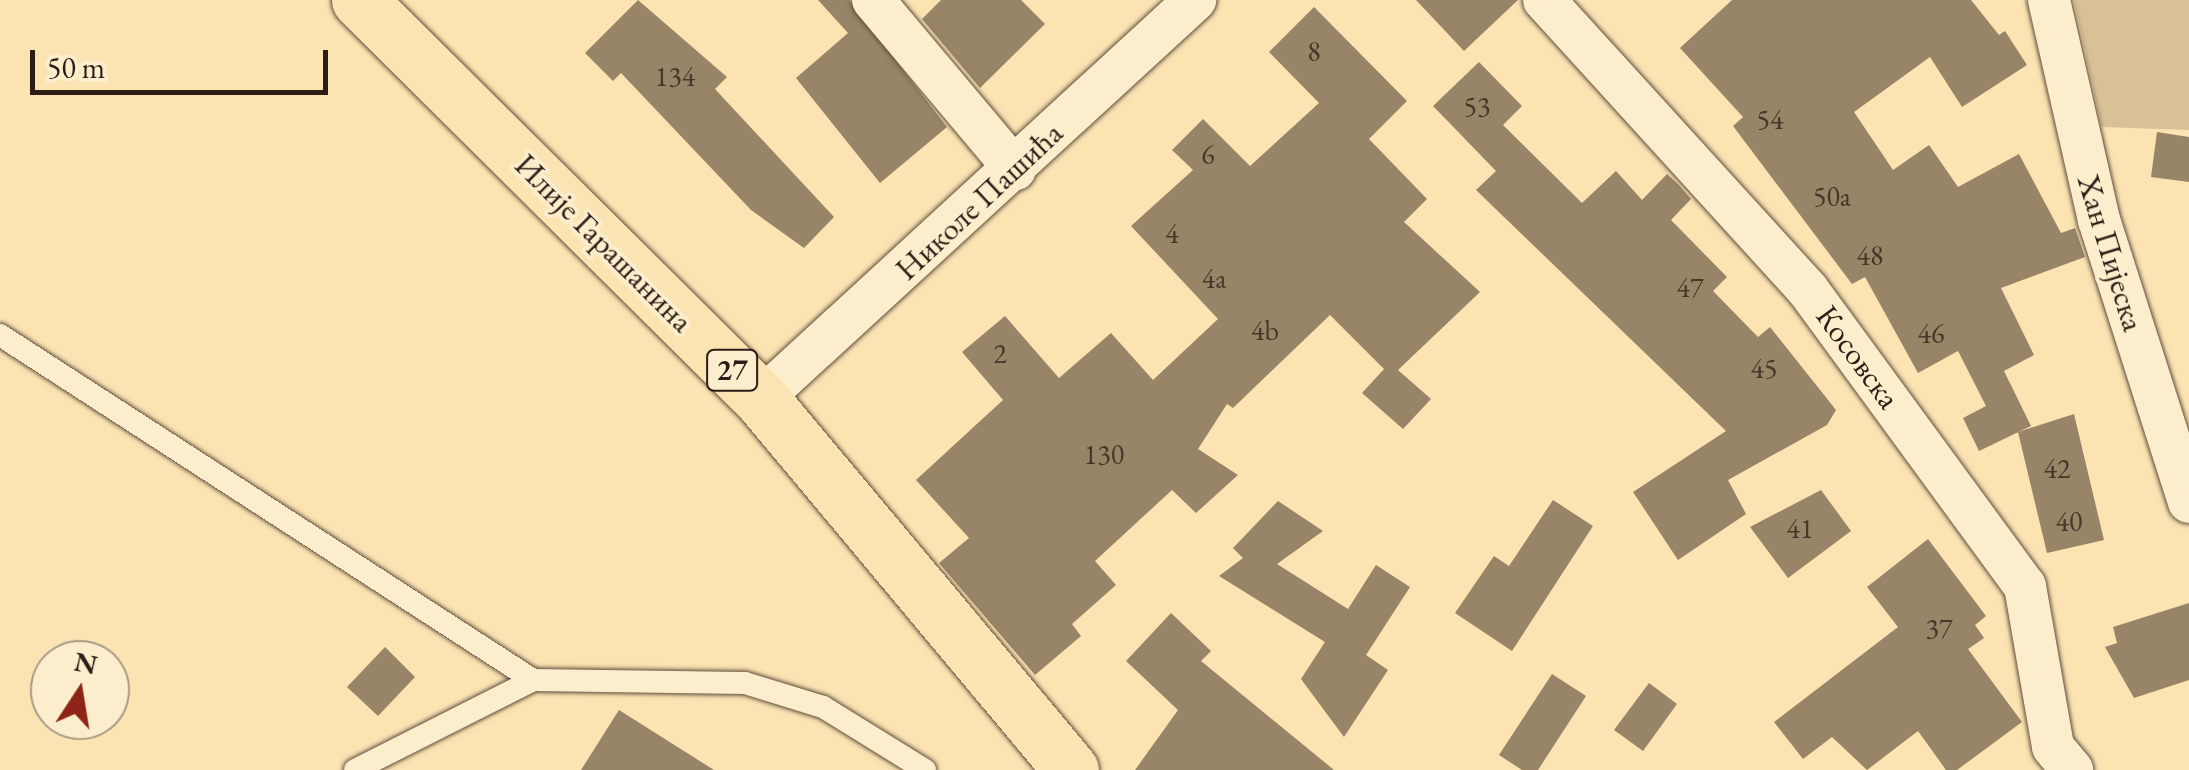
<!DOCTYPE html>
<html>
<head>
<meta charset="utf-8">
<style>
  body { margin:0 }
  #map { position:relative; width:2189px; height:770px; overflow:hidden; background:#fbe3b2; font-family:"EB Garamond",serif }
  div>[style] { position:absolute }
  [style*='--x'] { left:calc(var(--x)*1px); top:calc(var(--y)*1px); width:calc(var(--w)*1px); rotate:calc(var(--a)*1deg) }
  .green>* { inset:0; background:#d8c197 }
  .building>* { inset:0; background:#988467 }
  .roads { filter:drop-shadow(0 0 2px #604e3d) drop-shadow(0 0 2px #604e3d) }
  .lane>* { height:22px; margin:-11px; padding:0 11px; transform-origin:11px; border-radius:11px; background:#fcedcd }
  .street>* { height:42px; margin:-21px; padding:0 21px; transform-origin:21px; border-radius:21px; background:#fcedcd }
  .primary>* { height:55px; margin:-27.5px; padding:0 27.5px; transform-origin:27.5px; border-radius:27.5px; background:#fbe3b2 }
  span { translate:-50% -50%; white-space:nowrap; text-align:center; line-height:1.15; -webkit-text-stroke:8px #fcedcd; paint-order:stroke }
  .number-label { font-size:28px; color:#47372a }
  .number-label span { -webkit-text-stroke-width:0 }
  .shield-label span { padding:2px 8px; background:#fcedcd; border:2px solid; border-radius:8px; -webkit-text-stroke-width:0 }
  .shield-label { font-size:30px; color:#2c1d16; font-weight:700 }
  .street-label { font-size:32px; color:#2c1d16 }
  .north { position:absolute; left:30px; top:640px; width:100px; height:100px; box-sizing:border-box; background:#fcedcd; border:2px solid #a99a84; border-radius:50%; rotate:12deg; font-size:28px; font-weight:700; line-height:40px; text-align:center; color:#2c1d16 }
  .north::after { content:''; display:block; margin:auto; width:35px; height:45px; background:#8f2418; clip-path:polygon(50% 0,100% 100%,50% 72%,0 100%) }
  .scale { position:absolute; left:30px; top:50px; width:298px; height:45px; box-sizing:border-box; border:5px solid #2c1d16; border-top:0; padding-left:12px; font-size:30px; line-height:35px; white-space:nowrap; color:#2c1d16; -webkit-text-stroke:8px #fcedcd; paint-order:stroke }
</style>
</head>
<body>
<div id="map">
  <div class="green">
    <i style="clip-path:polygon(2074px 0,2189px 0,2189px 130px,2102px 127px)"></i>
  </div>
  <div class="building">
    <i style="clip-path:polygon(638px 0,727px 77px,715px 89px,834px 217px,804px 248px,751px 210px,621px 73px,613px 81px,585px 53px)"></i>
    <i style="clip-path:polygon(818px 0,849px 0,947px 127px,880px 183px,796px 78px,848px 33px)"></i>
    <i style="clip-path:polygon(941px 0,1021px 0,1045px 24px,980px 88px,922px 19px)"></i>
    <i style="clip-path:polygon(1416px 0,1518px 0,1464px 51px)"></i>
    <i style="clip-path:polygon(1732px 0,1971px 0,1999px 35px,2005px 31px,2027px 65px,1962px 107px,1930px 57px,1854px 112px,1893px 170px,1929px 145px,1958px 187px,2019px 154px,2061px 233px,2075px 228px,2085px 257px,2001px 288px,2034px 355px,2004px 371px,2031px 426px,1979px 451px,1963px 418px,1986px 406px,1958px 351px,1918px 373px,1865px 277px,1852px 284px,1733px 126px,1743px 117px,1680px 48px)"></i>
    <i style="clip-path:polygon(1314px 7px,1407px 101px,1369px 139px,1427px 199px,1404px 222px,1480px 292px,1398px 370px,1431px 399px,1403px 429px,1362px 393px,1384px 369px,1330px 315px,1233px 408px,1227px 404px,1198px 449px,1238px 475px,1196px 513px,1172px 490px,1095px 561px,1116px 585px,1072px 624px,1081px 636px,1035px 675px,939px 563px,969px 538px,916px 480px,1003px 400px,962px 352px,1005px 316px,1059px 378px,1111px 333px,1153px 380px,1218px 319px,1131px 226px,1193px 170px,1172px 150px,1203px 119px,1250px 166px,1319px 103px,1269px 52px)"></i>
    <i style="clip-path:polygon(1479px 62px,1522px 106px,1503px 125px,1582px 203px,1616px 171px,1642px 200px,1667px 174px,1678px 184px,1691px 199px,1671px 220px,1727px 277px,1713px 291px,1758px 337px,1770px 327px,1836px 410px,1827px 425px,1728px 480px,1746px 514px,1678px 560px,1633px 492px,1726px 431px,1476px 190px,1496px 171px,1433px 106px)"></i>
    <i style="clip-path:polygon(2157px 132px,2189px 137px,2189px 182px,2151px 177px)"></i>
    <i style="clip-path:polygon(2074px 414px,2104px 540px,2047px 553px,2018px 432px)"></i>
    <i style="clip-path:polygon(1821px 490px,1851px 531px,1788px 578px,1750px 527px)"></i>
    <i style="clip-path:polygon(1553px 500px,1593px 526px,1512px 651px,1455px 613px,1494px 556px,1509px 566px)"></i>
    <i style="clip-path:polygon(1278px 501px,1323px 531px,1277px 564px,1348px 609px,1376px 565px,1410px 587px,1366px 655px,1388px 670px,1344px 737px,1301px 679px,1325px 642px,1219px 576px,1243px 558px,1233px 548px)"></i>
    <i style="clip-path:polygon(1928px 539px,1986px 616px,1975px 625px,1984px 638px,1968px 649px,2022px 722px,1957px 770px,1946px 770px,1918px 731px,1867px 770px,1832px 737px,1803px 759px,1774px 722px,1898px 627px,1867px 587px)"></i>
    <i style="clip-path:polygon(2189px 603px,2189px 680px,2134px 698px,2105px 647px,2117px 643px,2113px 627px)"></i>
    <i style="clip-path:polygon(1171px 613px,1211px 651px,1201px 661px,1334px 770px,1135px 770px,1178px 710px,1126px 661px)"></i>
    <i style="clip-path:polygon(385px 647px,415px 677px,378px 716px,347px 687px)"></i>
    <i style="clip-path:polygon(1552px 674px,1586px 696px,1538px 770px,1522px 770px,1499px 755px)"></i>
    <i style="clip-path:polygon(1649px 683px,1677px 704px,1643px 751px,1614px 730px)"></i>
    <i style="clip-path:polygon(619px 710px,714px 770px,581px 770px)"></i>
  </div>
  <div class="roads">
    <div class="lane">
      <i style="--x:0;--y:335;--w:635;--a:32.91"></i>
      <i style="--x:533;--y:680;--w:212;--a:0.8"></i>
      <i style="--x:745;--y:683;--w:82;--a:17.1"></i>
      <i style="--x:823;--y:707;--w:120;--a:31.7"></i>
      <i style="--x:355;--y:770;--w:199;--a:-26.8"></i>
    </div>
    <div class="street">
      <i style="--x:873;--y:0;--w:221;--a:50"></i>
      <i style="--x:1544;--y:0;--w:392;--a:47.7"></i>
      <i style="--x:1808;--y:290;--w:367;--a:53.8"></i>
      <i style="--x:2025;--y:586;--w:163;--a:80.1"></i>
      <i style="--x:2053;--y:747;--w:30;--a:50"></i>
      <i style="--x:2049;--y:0;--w:226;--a:77.2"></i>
      <i style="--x:2099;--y:220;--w:296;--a:72.3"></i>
      <i style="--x:761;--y:399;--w:590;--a:-42.59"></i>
    </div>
    <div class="primary">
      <i style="--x:359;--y:0;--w:566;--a:44.79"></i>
      <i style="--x:761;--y:399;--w:483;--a:50.1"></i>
    </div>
  </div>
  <div class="number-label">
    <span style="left:1314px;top:51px">8</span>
    <span style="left:675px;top:76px">134</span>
    <span style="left:1477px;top:106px">53</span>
    <span style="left:1770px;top:119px">54</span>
    <span style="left:1208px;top:154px">6</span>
    <span style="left:1832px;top:196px">50a</span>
    <span style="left:1172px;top:233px">4</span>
    <span style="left:1870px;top:255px">48</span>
    <span style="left:1214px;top:278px">4a</span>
    <span style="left:1690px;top:287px">47</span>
    <span style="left:1265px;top:330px">4b</span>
    <span style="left:1931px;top:333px">46</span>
    <span style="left:1000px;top:353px">2</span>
    <span style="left:1764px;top:368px">45</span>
    <span style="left:1104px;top:454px">130</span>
    <span style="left:2057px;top:468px">42</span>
    <span style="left:2069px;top:521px">40</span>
    <span style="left:1800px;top:528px">41</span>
    <span style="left:1939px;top:628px">37</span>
  </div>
  <div class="shield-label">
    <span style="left:732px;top:370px">27</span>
  </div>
  <div class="street-label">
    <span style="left:979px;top:201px;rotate:-43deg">Николе Пашића</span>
    <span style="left:604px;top:243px;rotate:45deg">Илије Гарашанина</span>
    <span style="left:2111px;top:253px;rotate:73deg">Хан Пијеска</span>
    <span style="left:1858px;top:357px;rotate:54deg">Косовска</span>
  </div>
  <div class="north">N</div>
  <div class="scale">50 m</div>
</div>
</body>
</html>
